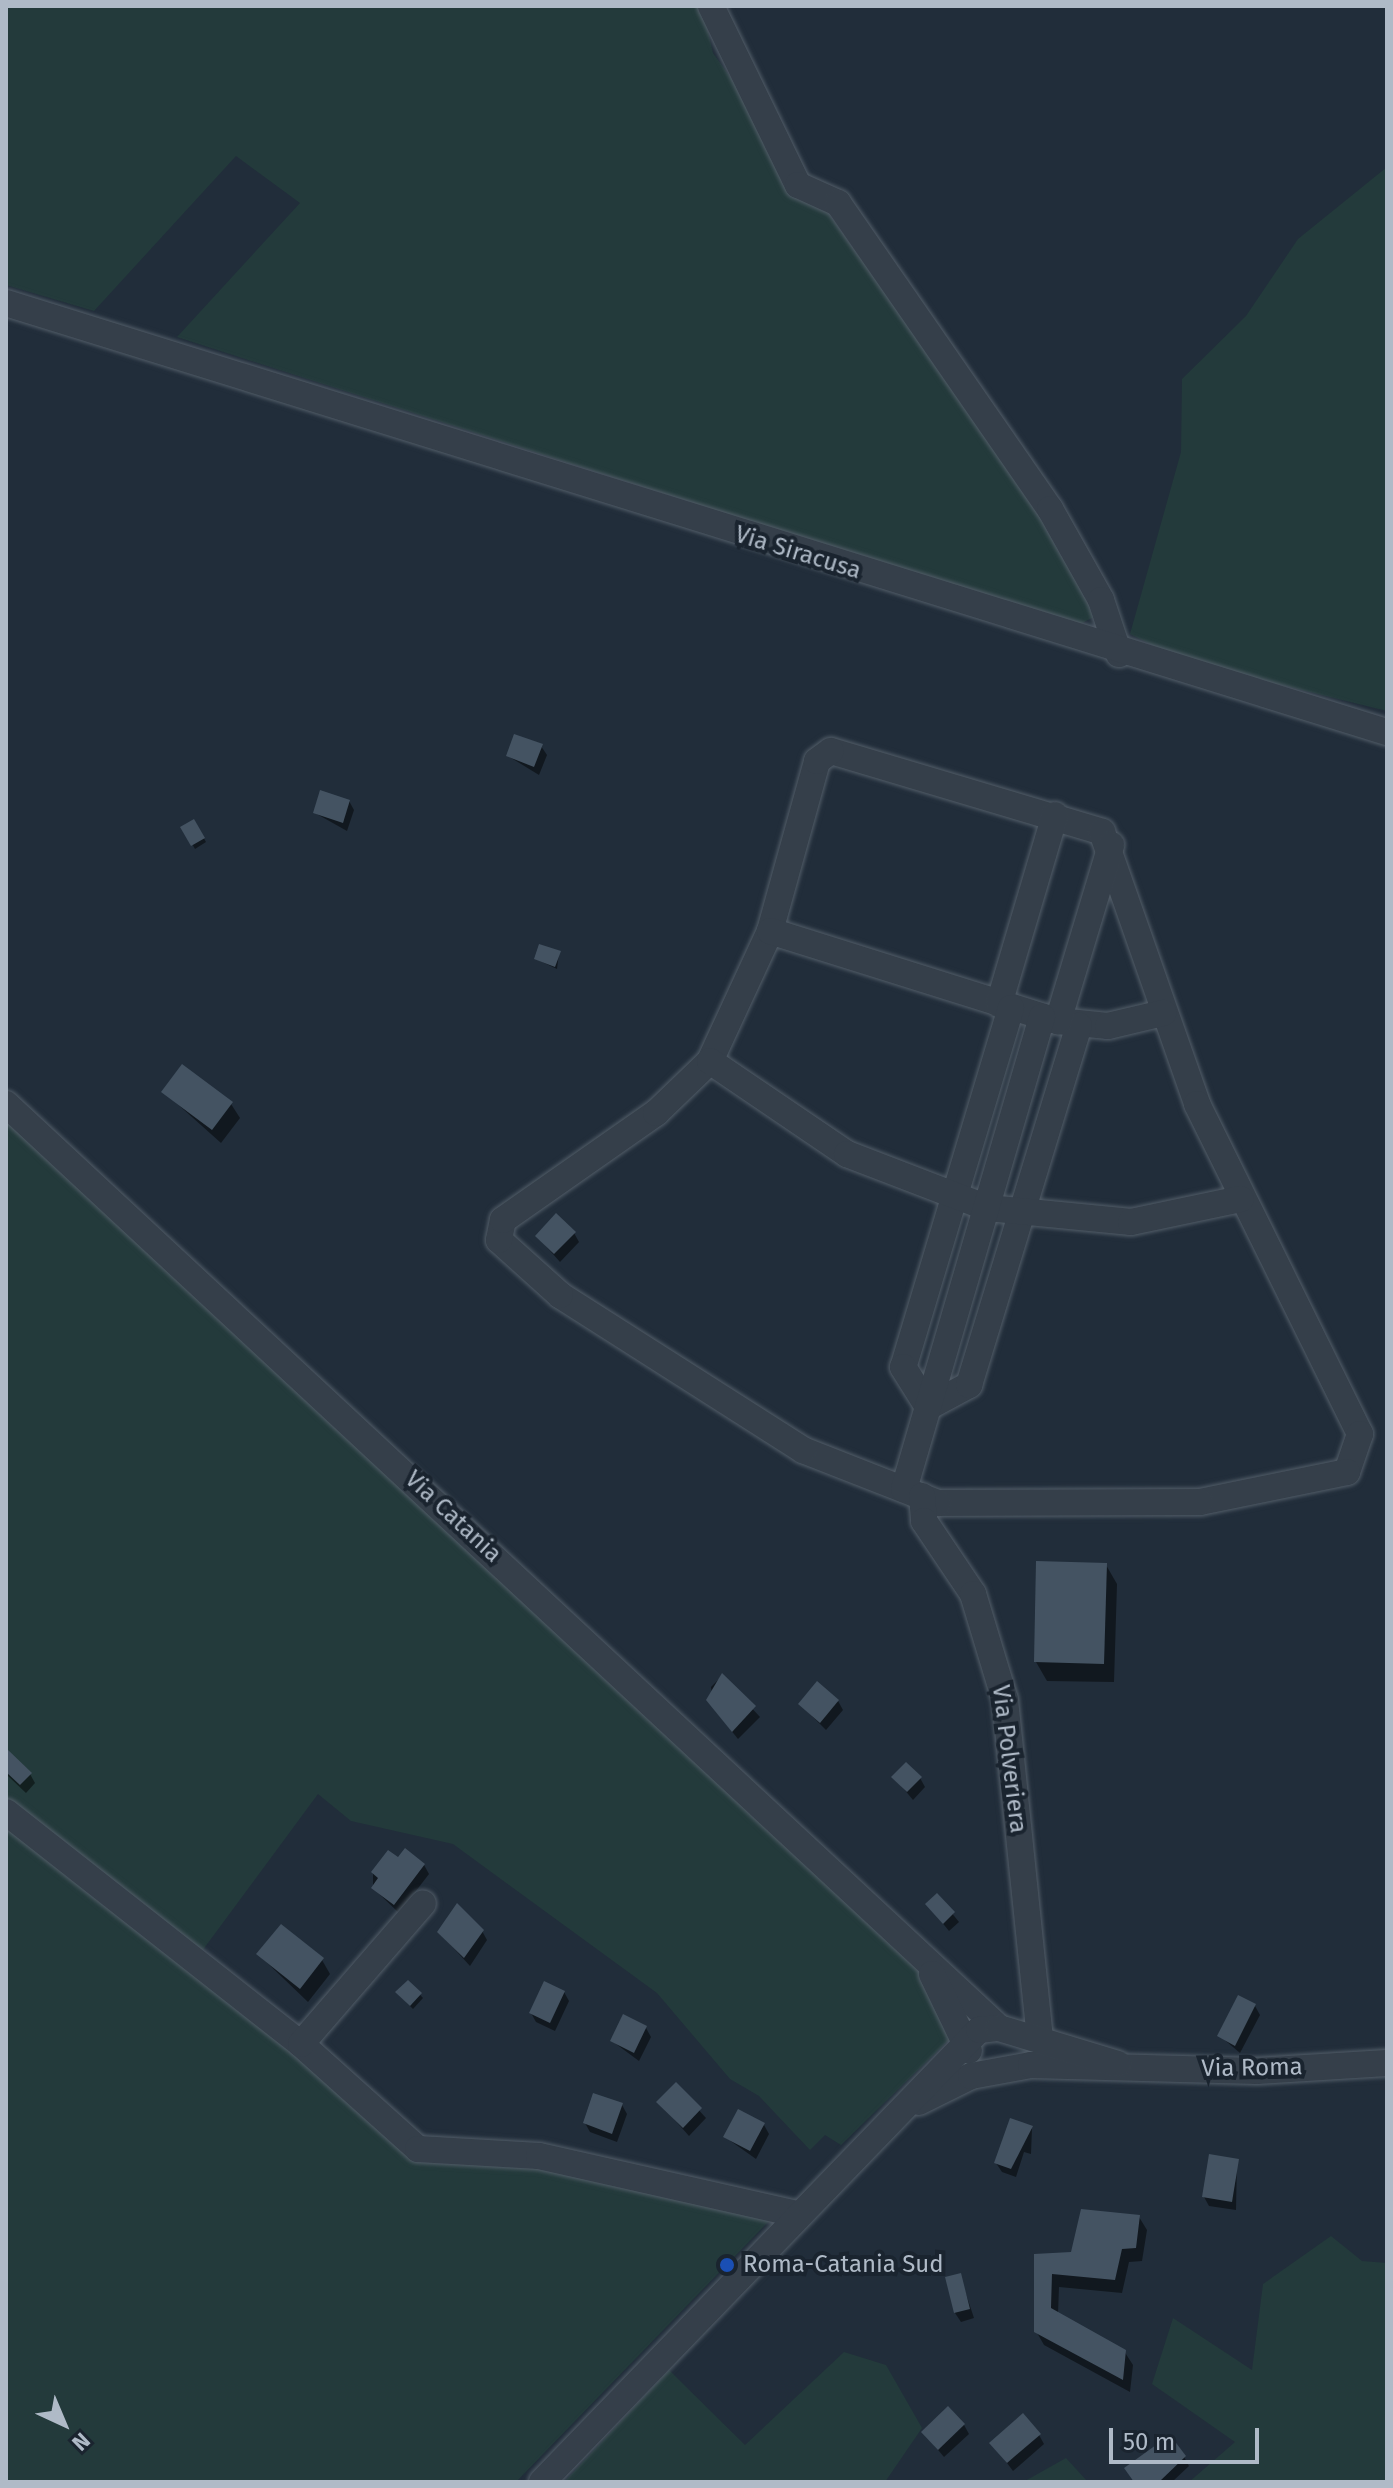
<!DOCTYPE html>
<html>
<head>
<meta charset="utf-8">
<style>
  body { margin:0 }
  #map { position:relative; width:1393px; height:2488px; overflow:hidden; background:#212d3a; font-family:"Fira Sans",sans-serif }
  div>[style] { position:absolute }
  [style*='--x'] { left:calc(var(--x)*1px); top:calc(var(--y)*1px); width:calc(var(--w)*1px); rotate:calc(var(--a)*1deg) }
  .green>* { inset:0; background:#233a3b }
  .shadow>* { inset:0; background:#0007 }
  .building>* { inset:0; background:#445362 }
  .roads { filter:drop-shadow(0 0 2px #525d68) drop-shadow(0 0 2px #525d68) }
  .minor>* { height:26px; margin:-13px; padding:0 13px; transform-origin:13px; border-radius:13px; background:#353f4a }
  .dots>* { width:22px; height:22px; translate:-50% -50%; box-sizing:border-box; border:4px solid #1a242f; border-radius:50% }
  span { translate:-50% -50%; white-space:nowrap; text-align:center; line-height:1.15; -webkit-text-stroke:8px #1a242f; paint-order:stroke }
  .street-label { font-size:24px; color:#afbac7 }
  .poi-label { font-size:24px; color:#afbac7 }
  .left { translate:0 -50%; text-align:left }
  .frame { position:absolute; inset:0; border:8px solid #afbac7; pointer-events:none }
  .north { position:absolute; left:24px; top:2384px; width:80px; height:80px; -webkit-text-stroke:6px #1a242f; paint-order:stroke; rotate:136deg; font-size:22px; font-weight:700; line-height:32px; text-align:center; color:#afbac7 }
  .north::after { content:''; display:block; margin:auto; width:28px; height:36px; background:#afbac7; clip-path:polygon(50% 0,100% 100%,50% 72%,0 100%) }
  .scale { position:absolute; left:1109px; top:2428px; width:150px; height:36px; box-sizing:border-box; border:4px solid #afbac7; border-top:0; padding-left:10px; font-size:24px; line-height:28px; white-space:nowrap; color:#afbac7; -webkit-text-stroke:6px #1a242f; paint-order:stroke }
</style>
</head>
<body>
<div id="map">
  <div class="green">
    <i style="clip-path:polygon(6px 6px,702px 6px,713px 53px,1043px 512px,1096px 608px,1094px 617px,1076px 626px,177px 337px,300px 203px,236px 156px,94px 311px,6px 285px)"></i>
    <i style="clip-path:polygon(1387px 167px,1387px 711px,1184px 661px,1130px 634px,1181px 452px,1182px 379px,1246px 316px,1298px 239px)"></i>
    <i style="clip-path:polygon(6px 1121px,910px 1959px,935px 1993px,953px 2036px,841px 2145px,825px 2135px,810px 2150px,759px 2096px,730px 2079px,657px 1993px,453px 1844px,351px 1821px,318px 1794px,191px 1966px,429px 2163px,527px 2166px,771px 2219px,516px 2482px,6px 2482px)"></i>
    <i style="clip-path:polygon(1331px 2236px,1362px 2261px,1387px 2263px,1387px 2482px,1189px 2482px,1235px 2442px,1152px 2384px,1173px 2318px,1252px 2370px,1263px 2284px)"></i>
    <i style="clip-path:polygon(844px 2352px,886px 2365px,922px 2428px,885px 2482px,564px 2482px,669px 2370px,745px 2445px)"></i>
    <i style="clip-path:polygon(1066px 2458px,1088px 2482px,1024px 2482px,1025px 2481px)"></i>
  </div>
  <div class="shadow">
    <i style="clip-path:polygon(541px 746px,547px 755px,539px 775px,508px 756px)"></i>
    <i style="clip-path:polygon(349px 801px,354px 810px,347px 831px,315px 813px)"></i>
    <i style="clip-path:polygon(194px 821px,206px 842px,195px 849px,183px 828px)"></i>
    <i style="clip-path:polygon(559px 953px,557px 969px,536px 959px)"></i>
    <i style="clip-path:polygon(164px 1092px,231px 1104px,240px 1118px,221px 1143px)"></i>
    <i style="clip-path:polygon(574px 1233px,579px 1242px,560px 1262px,537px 1236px)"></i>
    <i style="clip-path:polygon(1106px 1565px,1117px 1584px,1114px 1682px,1047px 1681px,1036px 1662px)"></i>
    <i style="clip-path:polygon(722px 1676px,760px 1717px,738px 1739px,714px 1709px,711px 1687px)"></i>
    <i style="clip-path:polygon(838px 1701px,843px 1710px,826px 1730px,800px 1704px)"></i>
    <i style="clip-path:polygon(6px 1761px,30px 1774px,35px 1783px,26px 1793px,7px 1775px)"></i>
    <i style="clip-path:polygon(894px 1777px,920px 1778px,925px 1787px,913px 1800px)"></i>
    <i style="clip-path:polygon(399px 1860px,424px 1865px,429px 1874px,399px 1913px,373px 1888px,373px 1873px)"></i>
    <i style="clip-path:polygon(937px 1895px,959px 1922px,949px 1931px,927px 1904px)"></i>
    <i style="clip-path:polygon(482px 1931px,487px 1940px,470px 1966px,439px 1932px)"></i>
    <i style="clip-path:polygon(259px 1955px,322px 1960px,330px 1974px,308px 2002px)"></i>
    <i style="clip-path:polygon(408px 1982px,423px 1998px,413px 2009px,400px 1996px)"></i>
    <i style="clip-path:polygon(564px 1992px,569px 2001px,555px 2031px,536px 2022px,531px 2013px)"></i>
    <i style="clip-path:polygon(1255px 2006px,1260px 2015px,1240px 2053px,1220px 2036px)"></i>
    <i style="clip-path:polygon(646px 2028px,651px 2037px,639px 2061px,612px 2041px)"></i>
    <i style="clip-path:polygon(676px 2085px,706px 2118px,689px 2136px,659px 2102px)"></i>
    <i style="clip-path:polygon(622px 2105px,627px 2114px,617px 2142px,590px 2132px,585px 2123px)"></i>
    <i style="clip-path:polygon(764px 2125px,769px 2134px,756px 2159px,725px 2137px)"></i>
    <i style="clip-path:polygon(1032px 2128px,1031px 2154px,1024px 2152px,1016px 2177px,1002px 2172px,996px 2163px)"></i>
    <i style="clip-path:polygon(1237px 2160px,1236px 2210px,1209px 2206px,1204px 2197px)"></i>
    <i style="clip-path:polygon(1139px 2217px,1147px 2230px,1142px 2261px,1129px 2262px,1122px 2293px,1059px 2287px,1058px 2314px,1124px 2351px,1133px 2365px,1130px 2392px,1044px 2345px,1036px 2331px,1036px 2256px,1072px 2254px)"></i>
    <i style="clip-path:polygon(960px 2276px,974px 2318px,961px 2322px,955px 2313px)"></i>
    <i style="clip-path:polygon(964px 2425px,969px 2434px,944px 2457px,923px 2432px)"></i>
    <i style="clip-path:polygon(1039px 2435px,1044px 2444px,1013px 2471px,992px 2443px)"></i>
    <i style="clip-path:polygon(1184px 2457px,1189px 2466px,1172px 2482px,1135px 2482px)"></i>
  </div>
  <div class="building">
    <i style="clip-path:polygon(514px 734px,543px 744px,534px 767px,506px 756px)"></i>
    <i style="clip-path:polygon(320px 790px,350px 800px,343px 823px,313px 813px)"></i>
    <i style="clip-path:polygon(194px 819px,205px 838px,191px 846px,180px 827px)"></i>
    <i style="clip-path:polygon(539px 944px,561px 951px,555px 967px,534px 959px)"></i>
    <i style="clip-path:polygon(182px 1064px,233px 1102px,212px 1130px,161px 1092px)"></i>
    <i style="clip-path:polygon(556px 1213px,576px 1232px,554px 1254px,535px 1236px)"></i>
    <i style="clip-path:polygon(1036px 1561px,1107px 1563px,1104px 1664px,1034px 1662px)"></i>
    <i style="clip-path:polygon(722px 1673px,756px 1706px,732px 1732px,706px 1700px)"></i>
    <i style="clip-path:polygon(817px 1681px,839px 1700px,820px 1723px,798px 1704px)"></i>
    <i style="clip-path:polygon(6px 1748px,32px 1773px,20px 1785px,6px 1772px)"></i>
    <i style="clip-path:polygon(906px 1762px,922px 1777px,907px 1792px,891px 1777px)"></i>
    <i style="clip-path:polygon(405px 1848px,425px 1864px,394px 1905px,371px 1888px,378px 1878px,371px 1872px,388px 1850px,398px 1857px)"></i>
    <i style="clip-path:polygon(937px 1893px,955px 1912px,943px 1924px,925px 1904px)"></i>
    <i style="clip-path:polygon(457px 1903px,484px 1930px,464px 1958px,437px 1932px)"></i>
    <i style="clip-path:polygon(281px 1924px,324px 1958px,300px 1989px,256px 1954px)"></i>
    <i style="clip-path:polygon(408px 1980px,422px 1993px,410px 2006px,395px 1992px)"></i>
    <i style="clip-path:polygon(544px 1981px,565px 1991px,550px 2023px,529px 2013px)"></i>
    <i style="clip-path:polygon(1238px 1995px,1256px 2004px,1235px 2046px,1217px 2036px)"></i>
    <i style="clip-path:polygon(623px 2014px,647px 2026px,634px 2053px,610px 2041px)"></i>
    <i style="clip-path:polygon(676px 2082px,702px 2108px,683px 2128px,656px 2102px)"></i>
    <i style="clip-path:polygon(593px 2093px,623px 2103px,612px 2134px,583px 2123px)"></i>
    <i style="clip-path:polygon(738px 2109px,765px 2123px,750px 2151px,723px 2137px)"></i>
    <i style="clip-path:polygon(1010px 2118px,1033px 2126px,1011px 2169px,994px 2163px)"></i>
    <i style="clip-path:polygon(1209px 2154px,1239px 2159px,1232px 2202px,1202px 2197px)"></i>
    <i style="clip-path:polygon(1081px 2209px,1140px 2215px,1136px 2248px,1122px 2249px,1115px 2280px,1052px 2274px,1051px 2308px,1126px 2350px,1123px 2380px,1034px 2332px,1034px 2254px,1071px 2252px)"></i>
    <i style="clip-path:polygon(961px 2273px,970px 2309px,954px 2313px,945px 2277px)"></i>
    <i style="clip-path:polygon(948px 2406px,965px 2424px,938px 2450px,921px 2432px)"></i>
    <i style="clip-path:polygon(1023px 2413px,1041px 2434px,1007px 2463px,989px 2443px)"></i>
    <i style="clip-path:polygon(1170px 2435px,1186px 2456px,1159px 2482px,1134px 2482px,1124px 2468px)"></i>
  </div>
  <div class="roads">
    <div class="minor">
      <i style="--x:711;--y:6;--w:199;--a:64.1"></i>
      <i style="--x:798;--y:185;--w:44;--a:24.2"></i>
      <i style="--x:838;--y:203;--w:372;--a:55.3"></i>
      <i style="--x:1050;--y:509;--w:104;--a:60.7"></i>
      <i style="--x:1101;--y:600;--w:57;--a:71.6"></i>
      <i style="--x:6;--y:303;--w:1446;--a:17.26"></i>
      <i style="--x:831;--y:751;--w:283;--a:16.6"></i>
      <i style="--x:1102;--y:832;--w:288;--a:70.7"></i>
      <i style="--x:1197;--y:1104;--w:368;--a:63.7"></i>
      <i style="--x:1360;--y:1434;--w:40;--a:108.9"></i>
      <i style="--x:1347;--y:1472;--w:150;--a:168.5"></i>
      <i style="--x:1200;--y:1502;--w:262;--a:179.8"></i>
      <i style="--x:938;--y:1503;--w:145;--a:-158.6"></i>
      <i style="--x:803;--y:1450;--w:288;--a:-147.5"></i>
      <i style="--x:560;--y:1295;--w:82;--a:-138"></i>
      <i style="--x:499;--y:1240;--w:20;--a:-79"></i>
      <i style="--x:503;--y:1220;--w:187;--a:-35"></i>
      <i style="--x:656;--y:1113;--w:75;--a:-43.9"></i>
      <i style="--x:710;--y:1061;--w:143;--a:-65.2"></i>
      <i style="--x:770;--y:931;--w:176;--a:-74.5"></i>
      <i style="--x:817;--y:761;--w:17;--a:-36"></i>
      <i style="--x:770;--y:931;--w:302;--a:17.4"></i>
      <i style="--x:1058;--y:1021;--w:50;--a:5.7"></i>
      <i style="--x:1108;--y:1026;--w:57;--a:-13.3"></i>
      <i style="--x:999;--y:1004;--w:197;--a:-73.5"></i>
      <i style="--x:1011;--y:1008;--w:375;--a:106.7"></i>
      <i style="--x:903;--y:1367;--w:47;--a:58"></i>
      <i style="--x:928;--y:1407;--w:47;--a:-28.2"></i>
      <i style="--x:969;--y:1385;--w:376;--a:-73"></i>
      <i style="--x:1058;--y:1021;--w:184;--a:-73.2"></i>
      <i style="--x:710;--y:1061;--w:166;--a:34.2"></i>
      <i style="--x:847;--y:1154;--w:151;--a:21"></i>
      <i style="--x:988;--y:1208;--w:144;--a:5.6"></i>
      <i style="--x:1131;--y:1222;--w:112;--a:-11.8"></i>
      <i style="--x:6;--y:1104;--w:1356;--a:42.94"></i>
      <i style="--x:904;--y:1489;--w:492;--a:-73.7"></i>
      <i style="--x:922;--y:1496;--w:25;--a:85"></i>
      <i style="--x:924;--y:1521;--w:88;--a:56.1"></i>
      <i style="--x:973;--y:1594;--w:111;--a:73.2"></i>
      <i style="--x:1005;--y:1700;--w:342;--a:84.1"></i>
      <i style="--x:6;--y:1812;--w:375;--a:38.2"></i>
      <i style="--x:301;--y:2044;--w:157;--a:41.9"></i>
      <i style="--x:418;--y:2149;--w:121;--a:3.3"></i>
      <i style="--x:539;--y:2156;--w:264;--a:12.7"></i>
      <i style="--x:932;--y:1974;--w:85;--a:64.3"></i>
      <i style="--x:301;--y:2044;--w:186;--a:-49.1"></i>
      <i style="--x:919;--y:2102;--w:58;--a:-26.6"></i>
      <i style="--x:971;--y:2076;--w:61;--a:-10.4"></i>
      <i style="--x:1031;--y:2065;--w:226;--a:1.5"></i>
      <i style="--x:1257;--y:2071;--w:130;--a:-3.5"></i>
      <i style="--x:542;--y:2482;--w:629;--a:-45.97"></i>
      <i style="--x:979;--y:2030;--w:20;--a:-6"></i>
      <i style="--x:999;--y:2028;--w:124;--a:16.8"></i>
    </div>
  </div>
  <div class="dots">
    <i style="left:727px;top:2265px;background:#1a4fb4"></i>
  </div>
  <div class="street-label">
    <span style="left:798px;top:553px;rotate:17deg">Via Siracusa</span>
    <span style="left:453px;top:1517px;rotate:43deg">Via Catania</span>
    <span style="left:1009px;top:1759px;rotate:83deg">Via Polveriera</span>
    <span style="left:1252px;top:2068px;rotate:-1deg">Via Roma</span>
  </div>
  <div class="poi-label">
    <span class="left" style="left:743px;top:2265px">Roma-Catania Sud</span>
  </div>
  <div class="frame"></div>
  <div class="north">N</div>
  <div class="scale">50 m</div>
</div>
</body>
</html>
